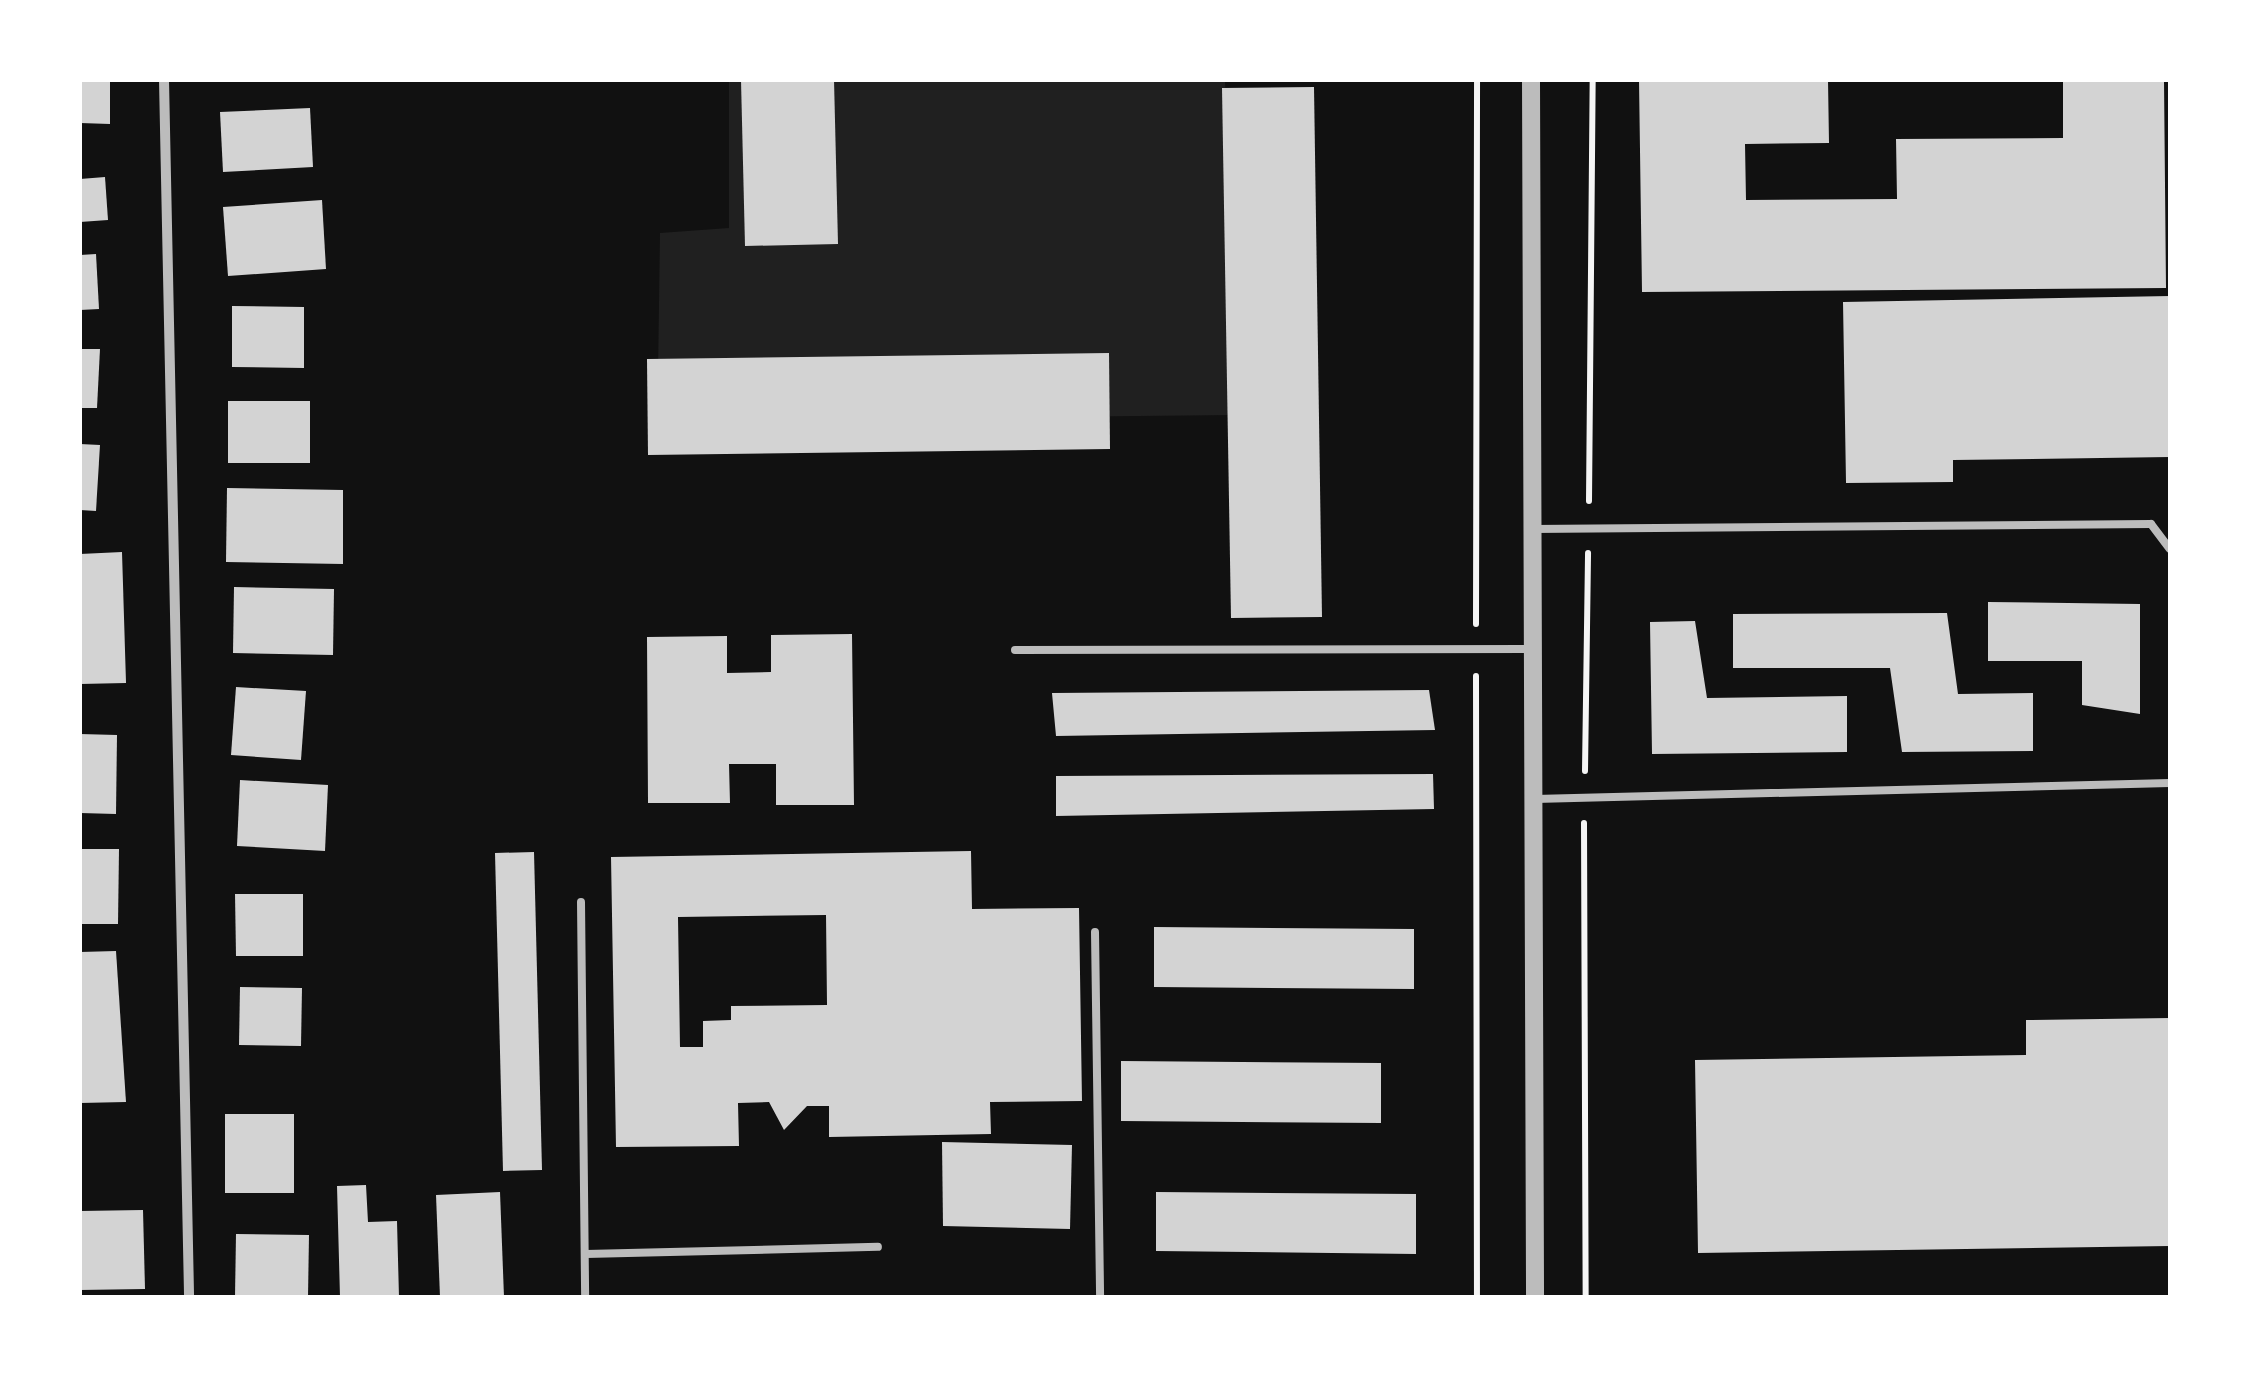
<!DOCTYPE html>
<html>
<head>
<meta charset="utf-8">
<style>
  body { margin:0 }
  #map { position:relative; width:2250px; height:1377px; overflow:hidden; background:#111; font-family:"Golos Text",sans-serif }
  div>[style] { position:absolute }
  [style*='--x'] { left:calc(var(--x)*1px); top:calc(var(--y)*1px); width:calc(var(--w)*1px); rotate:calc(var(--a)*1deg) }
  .green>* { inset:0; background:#202020 }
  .building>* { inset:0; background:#d3d3d3 }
  .path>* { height:6px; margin:-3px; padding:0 3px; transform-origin:3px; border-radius:3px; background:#f5f5f5 }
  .service>* { height:8px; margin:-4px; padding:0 4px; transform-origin:4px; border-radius:4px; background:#bcbcbc }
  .minor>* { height:10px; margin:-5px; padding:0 5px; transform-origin:5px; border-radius:5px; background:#bcbcbc }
  .tertiary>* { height:18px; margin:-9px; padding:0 9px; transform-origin:9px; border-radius:9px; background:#bcbcbc }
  span { translate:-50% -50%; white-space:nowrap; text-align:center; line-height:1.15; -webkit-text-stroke:10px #fff; paint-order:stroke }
  .frame { position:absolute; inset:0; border:82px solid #fff; pointer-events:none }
</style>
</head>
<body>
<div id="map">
  <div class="green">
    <i style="clip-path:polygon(729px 80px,1225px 80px,1235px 415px,949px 418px,658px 374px,660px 233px,729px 228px)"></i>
  </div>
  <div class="building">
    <i style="clip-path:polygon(80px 80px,110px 80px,110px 124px,80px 123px)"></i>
    <i style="clip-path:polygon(741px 80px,834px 80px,838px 244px,745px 246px)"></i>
    <i style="clip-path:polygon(1639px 80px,1828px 80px,1829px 143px,1745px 144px,1746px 200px,1897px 199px,1896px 139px,2063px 138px,2063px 80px,2164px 80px,2166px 288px,1642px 292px)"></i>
    <i style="clip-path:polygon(1314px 87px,1322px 617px,1231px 618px,1222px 88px)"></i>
    <i style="clip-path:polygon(310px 108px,313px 167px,223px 172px,220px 112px)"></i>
    <i style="clip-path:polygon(105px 177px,108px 220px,80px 222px,80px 179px)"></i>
    <i style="clip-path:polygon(322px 200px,326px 269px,228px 276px,223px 207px)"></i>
    <i style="clip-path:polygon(96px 254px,99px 309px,80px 310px,80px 255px)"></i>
    <i style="clip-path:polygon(2170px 296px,2170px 457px,1953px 460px,1953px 482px,1846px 483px,1843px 302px)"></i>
    <i style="clip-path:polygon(232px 306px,304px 307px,304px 368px,232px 367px)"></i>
    <i style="clip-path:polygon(80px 349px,100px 349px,97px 408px,80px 408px)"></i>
    <i style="clip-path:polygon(1109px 353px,1110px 449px,648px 455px,647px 359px)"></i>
    <i style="clip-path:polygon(228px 401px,310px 401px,310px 463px,228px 463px)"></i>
    <i style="clip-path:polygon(80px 444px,100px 445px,96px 511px,80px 510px)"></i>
    <i style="clip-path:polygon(227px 488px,343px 490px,343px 564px,226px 562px)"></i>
    <i style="clip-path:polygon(122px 552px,126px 683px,80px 684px,80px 554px)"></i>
    <i style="clip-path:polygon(234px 587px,334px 589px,333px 655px,233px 653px)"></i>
    <i style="clip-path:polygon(1988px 602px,2140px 604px,2140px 714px,2082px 705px,2082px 661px,1988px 661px)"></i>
    <i style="clip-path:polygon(1947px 613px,1958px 694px,2033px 693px,2033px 751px,1902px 752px,1890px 668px,1733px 668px,1733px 614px)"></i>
    <i style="clip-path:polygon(1695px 621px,1707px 698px,1847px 696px,1847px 752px,1652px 754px,1650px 622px)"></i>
    <i style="clip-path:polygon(852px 634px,854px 805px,776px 805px,776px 764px,729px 764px,730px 803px,648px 803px,647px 637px,727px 636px,727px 673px,771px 672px,771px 635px)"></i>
    <i style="clip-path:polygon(236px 687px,306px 691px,301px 760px,231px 755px)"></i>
    <i style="clip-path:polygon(1429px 690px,1435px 730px,1056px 736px,1052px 693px)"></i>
    <i style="clip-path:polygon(80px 734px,117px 735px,116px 814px,80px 813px)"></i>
    <i style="clip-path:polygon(1433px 774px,1434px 809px,1056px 816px,1056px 776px)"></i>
    <i style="clip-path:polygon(240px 780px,328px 785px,325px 851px,237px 846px)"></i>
    <i style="clip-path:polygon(80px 849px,119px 849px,118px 924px,80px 924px)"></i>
    <i style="clip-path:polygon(evenodd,971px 851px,972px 909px,1079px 908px,1082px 1101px,990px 1102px,991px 1134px,829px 1137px,829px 1106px,807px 1106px,784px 1130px,769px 1102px,738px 1103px,739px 1146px,616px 1147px,611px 857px,971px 851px,826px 915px,827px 1005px,731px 1006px,731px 1020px,703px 1021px,703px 1047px,680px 1047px,678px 917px,826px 915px)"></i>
    <i style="clip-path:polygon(534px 852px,542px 1170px,503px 1171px,495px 853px)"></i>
    <i style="clip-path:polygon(235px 894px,303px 894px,303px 956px,236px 956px)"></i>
    <i style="clip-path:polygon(1154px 927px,1414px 929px,1414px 989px,1154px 987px)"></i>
    <i style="clip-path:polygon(116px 951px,126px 1102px,80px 1103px,80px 952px)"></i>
    <i style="clip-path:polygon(240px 987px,302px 988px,301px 1046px,239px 1045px)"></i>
    <i style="clip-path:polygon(2170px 1018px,2170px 1246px,1698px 1253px,1695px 1060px,2026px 1055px,2026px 1020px)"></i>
    <i style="clip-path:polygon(1121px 1061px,1381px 1063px,1381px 1123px,1121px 1121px)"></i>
    <i style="clip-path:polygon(225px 1114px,294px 1114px,294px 1193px,225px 1193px)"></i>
    <i style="clip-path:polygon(942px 1142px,1072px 1145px,1070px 1229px,943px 1226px)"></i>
    <i style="clip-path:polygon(366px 1185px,368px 1222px,397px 1221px,399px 1297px,340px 1297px,337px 1186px)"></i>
    <i style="clip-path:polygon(500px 1192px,504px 1297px,440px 1297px,436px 1195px)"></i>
    <i style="clip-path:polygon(1156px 1192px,1416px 1194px,1416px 1254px,1156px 1251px)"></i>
    <i style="clip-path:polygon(143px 1210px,145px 1289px,80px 1290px,80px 1211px)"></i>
    <i style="clip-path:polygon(236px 1234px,309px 1235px,308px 1297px,235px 1297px)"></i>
  </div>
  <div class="path">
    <i style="--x:1589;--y:501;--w:421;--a:-89.5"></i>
    <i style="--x:1476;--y:624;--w:544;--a:-89.89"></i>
    <i style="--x:1476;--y:676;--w:621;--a:89.91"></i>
    <i style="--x:1585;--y:771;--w:218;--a:-89.2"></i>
    <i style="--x:1584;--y:823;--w:474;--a:89.8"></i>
  </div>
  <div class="service">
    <i style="--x:1532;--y:529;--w:619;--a:-0.46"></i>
    <i style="--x:2151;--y:524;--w:31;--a:53"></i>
    <i style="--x:1015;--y:650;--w:515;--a:-0.11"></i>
    <i style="--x:1535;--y:799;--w:635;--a:-1.44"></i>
    <i style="--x:581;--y:902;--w:395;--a:89.4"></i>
    <i style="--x:1095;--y:932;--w:365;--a:89.2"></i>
    <i style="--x:586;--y:1254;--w:292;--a:-1.4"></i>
  </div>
  <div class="minor">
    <i style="--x:164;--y:80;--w:1217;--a:88.82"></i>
  </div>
  <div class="tertiary">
    <i style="--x:1531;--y:80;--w:1217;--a:89.81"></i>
  </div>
  <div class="frame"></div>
</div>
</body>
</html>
